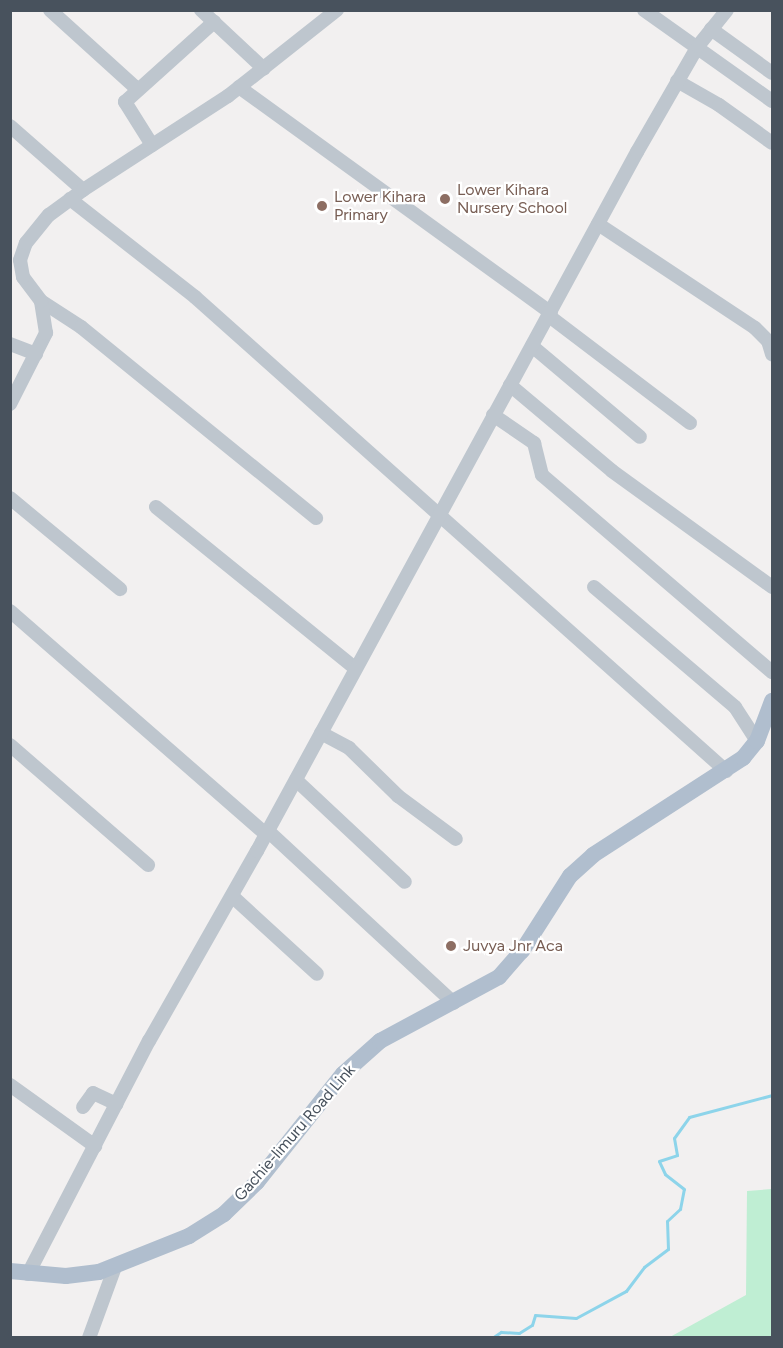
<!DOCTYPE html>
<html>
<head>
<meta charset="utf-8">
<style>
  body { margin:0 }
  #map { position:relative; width:783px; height:1348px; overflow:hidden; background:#f2f0f0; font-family:Figtree,sans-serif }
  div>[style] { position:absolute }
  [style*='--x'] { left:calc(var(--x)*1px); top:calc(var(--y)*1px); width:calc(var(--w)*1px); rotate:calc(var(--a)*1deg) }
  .green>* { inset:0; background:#bfeed3 }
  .stream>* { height:3px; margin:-1.5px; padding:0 1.5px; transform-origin:1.5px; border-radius:1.5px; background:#8dd4ea }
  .minor>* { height:14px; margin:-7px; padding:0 7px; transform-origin:7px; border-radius:7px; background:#bec6ce }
  .major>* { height:16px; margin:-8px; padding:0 8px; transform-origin:8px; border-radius:8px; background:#b0bece }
  .dots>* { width:16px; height:16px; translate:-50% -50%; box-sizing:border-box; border:3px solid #fff; border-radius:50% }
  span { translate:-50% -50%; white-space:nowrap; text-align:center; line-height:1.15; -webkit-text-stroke:4.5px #fff; paint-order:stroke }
  .education-label { font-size:16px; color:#785e54 }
  .left { translate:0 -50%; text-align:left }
  .street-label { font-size:16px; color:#48525d }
  .frame { position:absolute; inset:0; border:12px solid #48525d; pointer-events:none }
</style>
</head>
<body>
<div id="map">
  <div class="green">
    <i style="clip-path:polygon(772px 1189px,772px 1337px,670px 1337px,746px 1295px,747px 1191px)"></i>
  </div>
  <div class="stream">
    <i style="--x:492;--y:1338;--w:11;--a:-34"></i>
    <i style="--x:501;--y:1332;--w:18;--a:3"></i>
    <i style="--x:519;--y:1333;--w:15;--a:-32"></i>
    <i style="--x:532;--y:1325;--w:10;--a:-73"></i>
    <i style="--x:535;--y:1315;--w:41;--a:4.2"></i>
    <i style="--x:576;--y:1318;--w:57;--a:-28.4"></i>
    <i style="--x:626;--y:1291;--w:30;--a:-53"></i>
    <i style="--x:644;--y:1267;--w:30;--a:-37"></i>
    <i style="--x:668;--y:1249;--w:28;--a:-92"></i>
    <i style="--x:667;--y:1221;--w:18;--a:-43"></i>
    <i style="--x:680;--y:1209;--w:20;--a:-79"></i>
    <i style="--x:684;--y:1189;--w:24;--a:-142"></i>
    <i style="--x:665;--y:1174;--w:14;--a:-115"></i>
    <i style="--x:659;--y:1161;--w:19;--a:-18"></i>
    <i style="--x:677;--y:1155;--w:17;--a:-100"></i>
    <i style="--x:674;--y:1138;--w:26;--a:-54"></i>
    <i style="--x:689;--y:1117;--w:86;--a:-14.8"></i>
  </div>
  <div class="minor">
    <i style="--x:50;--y:10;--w:118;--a:42.2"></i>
    <i style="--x:201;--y:10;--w:86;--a:43.1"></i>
    <i style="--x:644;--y:10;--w:157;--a:35.4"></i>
    <i style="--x:711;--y:29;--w:75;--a:35.8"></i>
    <i style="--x:677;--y:81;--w:48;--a:29.7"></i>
    <i style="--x:719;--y:105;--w:65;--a:35.6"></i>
    <i style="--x:239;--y:87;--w:385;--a:35.9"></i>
    <i style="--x:10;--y:126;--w:97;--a:41.2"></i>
    <i style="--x:152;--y:145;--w:51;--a:-122.1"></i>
    <i style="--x:125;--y:102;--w:120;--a:-42"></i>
    <i style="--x:70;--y:199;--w:159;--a:38.1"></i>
    <i style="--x:195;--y:297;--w:712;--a:41.75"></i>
    <i style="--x:598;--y:224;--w:188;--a:33.5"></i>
    <i style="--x:755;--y:328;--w:18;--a:45"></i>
    <i style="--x:768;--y:341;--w:14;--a:73"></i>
    <i style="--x:41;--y:301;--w:48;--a:33"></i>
    <i style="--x:81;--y:327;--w:303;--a:39.1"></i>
    <i style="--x:549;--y:316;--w:177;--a:37.2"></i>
    <i style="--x:10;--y:344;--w:28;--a:21"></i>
    <i style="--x:532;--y:346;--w:141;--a:40.1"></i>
    <i style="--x:510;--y:385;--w:133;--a:40.1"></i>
    <i style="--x:612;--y:471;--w:198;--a:35.9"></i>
    <i style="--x:10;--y:404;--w:80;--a:-63.1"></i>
    <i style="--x:46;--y:333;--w:32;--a:-99"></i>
    <i style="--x:41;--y:301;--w:30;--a:-127"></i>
    <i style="--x:23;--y:277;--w:17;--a:-100"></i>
    <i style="--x:20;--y:260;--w:18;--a:-71"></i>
    <i style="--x:26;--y:243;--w:36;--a:-51"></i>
    <i style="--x:49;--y:215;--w:42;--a:-36.3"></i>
    <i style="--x:83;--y:190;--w:173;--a:-33"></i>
    <i style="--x:228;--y:96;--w:139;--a:-38.3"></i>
    <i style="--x:493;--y:415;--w:50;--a:34.3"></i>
    <i style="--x:534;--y:443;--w:33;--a:76"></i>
    <i style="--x:542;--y:475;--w:303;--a:40.6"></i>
    <i style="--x:10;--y:498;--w:143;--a:39.6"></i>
    <i style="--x:156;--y:507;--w:256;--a:39"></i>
    <i style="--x:594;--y:587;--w:185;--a:40.4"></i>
    <i style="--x:735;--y:707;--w:40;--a:57.1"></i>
    <i style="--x:10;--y:611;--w:340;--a:41.1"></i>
    <i style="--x:321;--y:733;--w:32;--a:28"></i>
    <i style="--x:349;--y:748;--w:69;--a:44.4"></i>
    <i style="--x:398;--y:796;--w:72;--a:36.6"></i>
    <i style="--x:10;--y:745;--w:183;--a:41"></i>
    <i style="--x:296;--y:780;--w:149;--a:43.1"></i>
    <i style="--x:268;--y:831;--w:253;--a:42.8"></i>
    <i style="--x:232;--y:896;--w:115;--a:42.5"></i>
    <i style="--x:10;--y:1085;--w:105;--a:35.7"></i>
    <i style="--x:83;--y:1107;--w:17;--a:-54"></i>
    <i style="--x:93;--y:1093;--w:26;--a:25"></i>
    <i style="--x:28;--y:1274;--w:263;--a:-62.6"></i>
    <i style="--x:149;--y:1041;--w:219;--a:-60.4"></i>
    <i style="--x:257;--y:851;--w:796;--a:-61.47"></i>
    <i style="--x:637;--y:152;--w:122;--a:-60.1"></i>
    <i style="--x:698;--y:46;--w:46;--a:-51.1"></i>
    <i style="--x:89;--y:1338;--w:76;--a:-69.9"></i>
  </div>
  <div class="major">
    <i style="--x:10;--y:1271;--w:56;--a:5.1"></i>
    <i style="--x:66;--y:1276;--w:33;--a:-7"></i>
    <i style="--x:99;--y:1272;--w:97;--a:-21.8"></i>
    <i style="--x:189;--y:1236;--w:41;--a:-32.2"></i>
    <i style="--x:224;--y:1214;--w:46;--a:-44.1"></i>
    <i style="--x:257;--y:1182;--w:138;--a:-51.5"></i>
    <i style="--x:343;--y:1074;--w:50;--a:-41.7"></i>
    <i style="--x:380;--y:1041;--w:135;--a:-28.3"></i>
    <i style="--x:499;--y:977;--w:35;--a:-49"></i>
    <i style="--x:522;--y:951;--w:89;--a:-57.4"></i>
    <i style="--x:570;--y:876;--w:31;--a:-42"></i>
    <i style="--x:593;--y:855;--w:179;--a:-32.9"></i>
    <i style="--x:743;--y:758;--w:22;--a:-51"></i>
    <i style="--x:757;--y:741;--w:43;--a:-69.4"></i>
  </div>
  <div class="dots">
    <i style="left:445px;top:199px;background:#8d6e63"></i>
    <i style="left:322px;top:206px;background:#8d6e63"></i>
    <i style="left:451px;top:946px;background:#8d6e63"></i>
  </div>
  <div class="education-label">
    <span class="left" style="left:457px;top:199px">Lower Kihara<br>Nursery School</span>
    <span class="left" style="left:334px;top:206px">Lower Kihara<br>Primary</span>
    <span class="left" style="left:463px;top:946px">Juvya Jnr Aca</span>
  </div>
  <div class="street-label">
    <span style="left:295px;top:1133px;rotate:-49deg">Gachie-limuru Road Link</span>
  </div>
  <div class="frame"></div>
</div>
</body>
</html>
